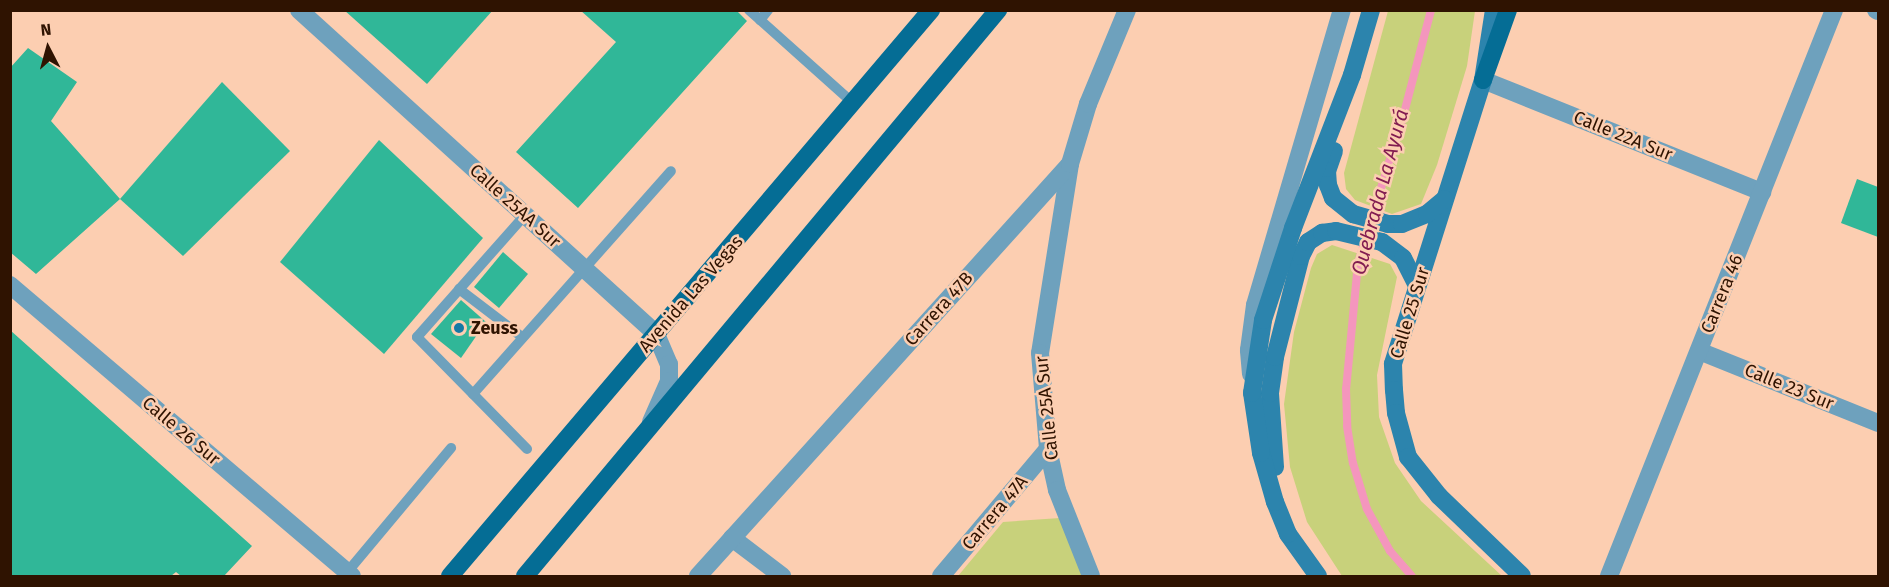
<!DOCTYPE html>
<html>
<head>
<meta charset="utf-8">
<style>
  body { margin:0 }
  #map { position:relative; width:1889px; height:587px; overflow:hidden; background:#fcceb1; font-family:"Fira Sans",sans-serif }
  div>[style] { position:absolute }
  [style*='--x'] { left:calc(var(--x)*1px); top:calc(var(--y)*1px); width:calc(var(--w)*1px); rotate:calc(var(--a)*1deg) }
  .green>* { inset:0; background:#c8d17b }
  .stream>* { height:8px; margin:-4px; padding:0 4px; transform-origin:4px; border-radius:4px; background:#f496bd }
  .building>* { inset:0; background:#30b798 }
  .service>* { height:10px; margin:-5px; padding:0 5px; transform-origin:5px; border-radius:5px; background:#6ea1bd }
  .minor>* { height:18px; margin:-9px; padding:0 9px; transform-origin:9px; border-radius:9px; background:#6ea1bd }
  .secondary>* { height:18px; margin:-9px; padding:0 9px; transform-origin:9px; border-radius:9px; background:#2c84ad }
  .primary>* { height:18px; margin:-9px; padding:0 9px; transform-origin:9px; border-radius:9px; background:#056d95 }
  .dots>* { width:16px; height:16px; translate:-50% -50%; box-sizing:border-box; border:3px solid #fcceb1; border-radius:50% }
  span { translate:-50% -50%; white-space:nowrap; text-align:center; line-height:1.15; -webkit-text-stroke:5px #fcceb1; paint-order:stroke }
  .street-label { font-size:18px; color:#2f1301 }
  .poi-label { font-size:18px; color:#2f1301; font-weight:700 }
  .left { translate:0 -50%; text-align:left }
  .water-label { font-size:20px; color:#821c51; font-style:italic }
  .frame { position:absolute; inset:0; border:12px solid #2f1301; pointer-events:none }
  .north { position:absolute; left:18px; top:18px; width:60px; height:60px; -webkit-text-stroke:4px #fcceb1; paint-order:stroke; rotate:354deg; font-size:16px; font-weight:700; line-height:24px; text-align:center; color:#2f1301 }
  .north::after { content:''; display:block; margin:auto; width:21px; height:27px; background:#2f1301; clip-path:polygon(50% 0,100% 100%,50% 72%,0 100%) }
</style>
</head>
<body>
<div id="map">
  <div class="green">
    <i style="clip-path:polygon(1388px 11px,1475px 11px,1467px 66px,1437px 165px,1421px 204px,1392px 214px,1355px 200px,1346px 189px,1344px 173px)"></i>
    <i style="clip-path:polygon(1332px 245px,1390px 264px,1397px 277px,1377px 375px,1379px 417px,1395px 463px,1421px 501px,1502px 576px,1342px 576px,1307px 522px,1290px 467px,1284px 404px,1294px 332px,1311px 268px,1317px 254px)"></i>
    <i style="clip-path:polygon(1060px 518px,1085px 576px,958px 576px,1003px 522px)"></i>
  </div>
  <div class="stream">
    <i style="--x:1371;--y:220;--w:108;--a:-72.7"></i>
    <i style="--x:1403;--y:117;--w:111;--a:-75.3"></i>
    <i style="--x:1366;--y:237;--w:27;--a:107"></i>
    <i style="--x:1358;--y:263;--w:127;--a:95.4"></i>
    <i style="--x:1346;--y:389;--w:37;--a:88"></i>
    <i style="--x:1347;--y:426;--w:37;--a:81"></i>
    <i style="--x:1353;--y:463;--w:48;--a:73.1"></i>
    <i style="--x:1367;--y:509;--w:48;--a:61.3"></i>
    <i style="--x:1390;--y:551;--w:33;--a:49"></i>
  </div>
  <div class="building">
    <i style="clip-path:polygon(344px 10px,493px 10px,427px 84px)"></i>
    <i style="clip-path:polygon(580px 10px,736px 10px,747px 21px,578px 208px,516px 152px,616px 42px)"></i>
    <i style="clip-path:polygon(28px 48px,77px 82px,51px 121px,120px 199px,36px 274px,10px 252px,10px 68px)"></i>
    <i style="clip-path:polygon(222px 82px,290px 151px,183px 256px,120px 199px)"></i>
    <i style="clip-path:polygon(379px 140px,483px 238px,384px 354px,280px 262px)"></i>
    <i style="clip-path:polygon(1857px 179px,1878px 187px,1878px 237px,1841px 223px)"></i>
    <i style="clip-path:polygon(503px 252px,528px 274px,499px 308px,474px 287px)"></i>
    <i style="clip-path:polygon(461px 300px,486px 322px,461px 358px,431px 334px)"></i>
    <i style="clip-path:polygon(10px 330px,252px 546px,224px 576px,181px 576px,176px 572px,171px 576px,10px 576px)"></i>
  </div>
  <div class="service">
    <i style="--x:749;--y:10;--w:141;--a:41.8"></i>
    <i style="--x:760;--y:20;--w:13;--a:-51"></i>
    <i style="--x:525;--y:215;--w:163;--a:131.5"></i>
    <i style="--x:417;--y:337;--w:157;--a:45.5"></i>
    <i style="--x:459;--y:289;--w:79;--a:37.3"></i>
    <i style="--x:473;--y:394;--w:298;--a:-48.4"></i>
    <i style="--x:344;--y:576;--w:167;--a:-50.1"></i>
  </div>
  <div class="minor">
    <i style="--x:299;--y:10;--w:482;--a:42.2"></i>
    <i style="--x:656;--y:334;--w:33;--a:67"></i>
    <i style="--x:669;--y:364;--w:17;--a:90"></i>
    <i style="--x:669;--y:381;--w:45;--a:113.7"></i>
    <i style="--x:1876;--y:10;--w:2;--a:27"></i>
    <i style="--x:1483;--y:80;--w:301;--a:21.9"></i>
    <i style="--x:1070;--y:164;--w:191;--a:99"></i>
    <i style="--x:1040;--y:353;--w:96;--a:85.2"></i>
    <i style="--x:1048;--y:449;--w:42;--a:77.6"></i>
    <i style="--x:1057;--y:490;--w:92;--a:68.4"></i>
    <i style="--x:10;--y:285;--w:449;--a:40.4"></i>
    <i style="--x:1699;--y:351;--w:193;--a:21.9"></i>
    <i style="--x:1251;--y:374;--w:24;--a:-95"></i>
    <i style="--x:1249;--y:350;--w:45;--a:-82.4"></i>
    <i style="--x:1255;--y:305;--w:308;--a:-73.6"></i>
    <i style="--x:732;--y:538;--w:63;--a:37.2"></i>
    <i style="--x:698;--y:576;--w:555;--a:-47.92"></i>
    <i style="--x:1070;--y:164;--w:63;--a:-73.3"></i>
    <i style="--x:1088;--y:104;--w:102;--a:-67.5"></i>
    <i style="--x:941;--y:576;--w:166;--a:-49.9"></i>
    <i style="--x:1609;--y:576;--w:609;--a:-68.32"></i>
  </div>
  <div class="secondary">
    <i style="--x:1494;--y:10;--w:71;--a:98.9"></i>
    <i style="--x:1483;--y:80;--w:298;--a:107.6"></i>
    <i style="--x:1393;--y:364;--w:26;--a:88"></i>
    <i style="--x:1394;--y:390;--w:23;--a:85"></i>
    <i style="--x:1396;--y:413;--w:46;--a:74.7"></i>
    <i style="--x:1408;--y:457;--w:50;--a:51.5"></i>
    <i style="--x:1439;--y:496;--w:115;--a:43.9"></i>
    <i style="--x:1334;--y:151;--w:21;--a:109"></i>
    <i style="--x:1327;--y:171;--w:14;--a:86"></i>
    <i style="--x:1328;--y:185;--w:14;--a:69"></i>
    <i style="--x:1333;--y:198;--w:26;--a:39"></i>
    <i style="--x:1353;--y:214;--w:36;--a:16"></i>
    <i style="--x:1388;--y:224;--w:14;--a:0"></i>
    <i style="--x:1402;--y:224;--w:27;--a:-22"></i>
    <i style="--x:1427;--y:214;--w:23;--a:-40"></i>
    <i style="--x:1275;--y:467;--w:74;--a:-93.9"></i>
    <i style="--x:1270;--y:393;--w:36;--a:-82"></i>
    <i style="--x:1275;--y:357;--w:104;--a:-75.6"></i>
    <i style="--x:1301;--y:256;--w:16;--a:-63"></i>
    <i style="--x:1308;--y:242;--w:17;--a:-33"></i>
    <i style="--x:1322;--y:233;--w:14;--a:-8"></i>
    <i style="--x:1336;--y:231;--w:47;--a:13.4"></i>
    <i style="--x:1382;--y:242;--w:26;--a:37"></i>
    <i style="--x:1403;--y:258;--w:31;--a:63"></i>
    <i style="--x:1318;--y:576;--w:52;--a:-125.5"></i>
    <i style="--x:1288;--y:534;--w:35;--a:-112"></i>
    <i style="--x:1275;--y:502;--w:51;--a:-105.9"></i>
    <i style="--x:1261;--y:453;--w:61;--a:-98.5"></i>
    <i style="--x:1252;--y:393;--w:74;--a:-81.4"></i>
    <i style="--x:1263;--y:320;--w:97;--a:-71.9"></i>
    <i style="--x:1293;--y:228;--w:164;--a:-68.9"></i>
    <i style="--x:1352;--y:75;--w:68;--a:-73.7"></i>
  </div>
  <div class="primary">
    <i style="--x:1483;--y:80;--w:74;--a:-70.3"></i>
    <i style="--x:450;--y:576;--w:743;--a:-49.64"></i>
    <i style="--x:525;--y:576;--w:738;--a:-50.11"></i>
  </div>
  <div class="dots">
    <i style="left:459px;top:328px;background:#157aa5"></i>
  </div>
  <div class="street-label">
    <span style="left:1623px;top:136px;rotate:22deg">Calle 22A Sur</span>
    <span style="left:515px;top:206px;rotate:42deg">Calle 25AA Sur</span>
    <span style="left:691px;top:294px;rotate:-49deg">Avenida Las Vegas</span>
    <span style="left:1722px;top:294px;rotate:-68deg">Carrera 46</span>
    <span style="left:939px;top:309px;rotate:-48deg">Carrera 47B</span>
    <span style="left:1410px;top:313px;rotate:-73deg">Calle 25 Sur</span>
    <span style="left:1789px;top:387px;rotate:22deg">Calle 23 Sur</span>
    <span style="left:1047px;top:408px;rotate:-96deg">Calle 25A Sur</span>
    <span style="left:181px;top:431px;rotate:40deg">Calle 26 Sur</span>
    <span style="left:995px;top:513px;rotate:-50deg">Carrera 47A</span>
  </div>
  <div class="poi-label">
    <span class="left" style="left:471px;top:328px">Zeuss</span>
  </div>
  <div class="water-label">
    <span style="left:1380px;top:192px;rotate:-75deg">Quebrada La Ayurá</span>
  </div>
  <div class="frame"></div>
  <div class="north">N</div>
</div>
</body>
</html>
